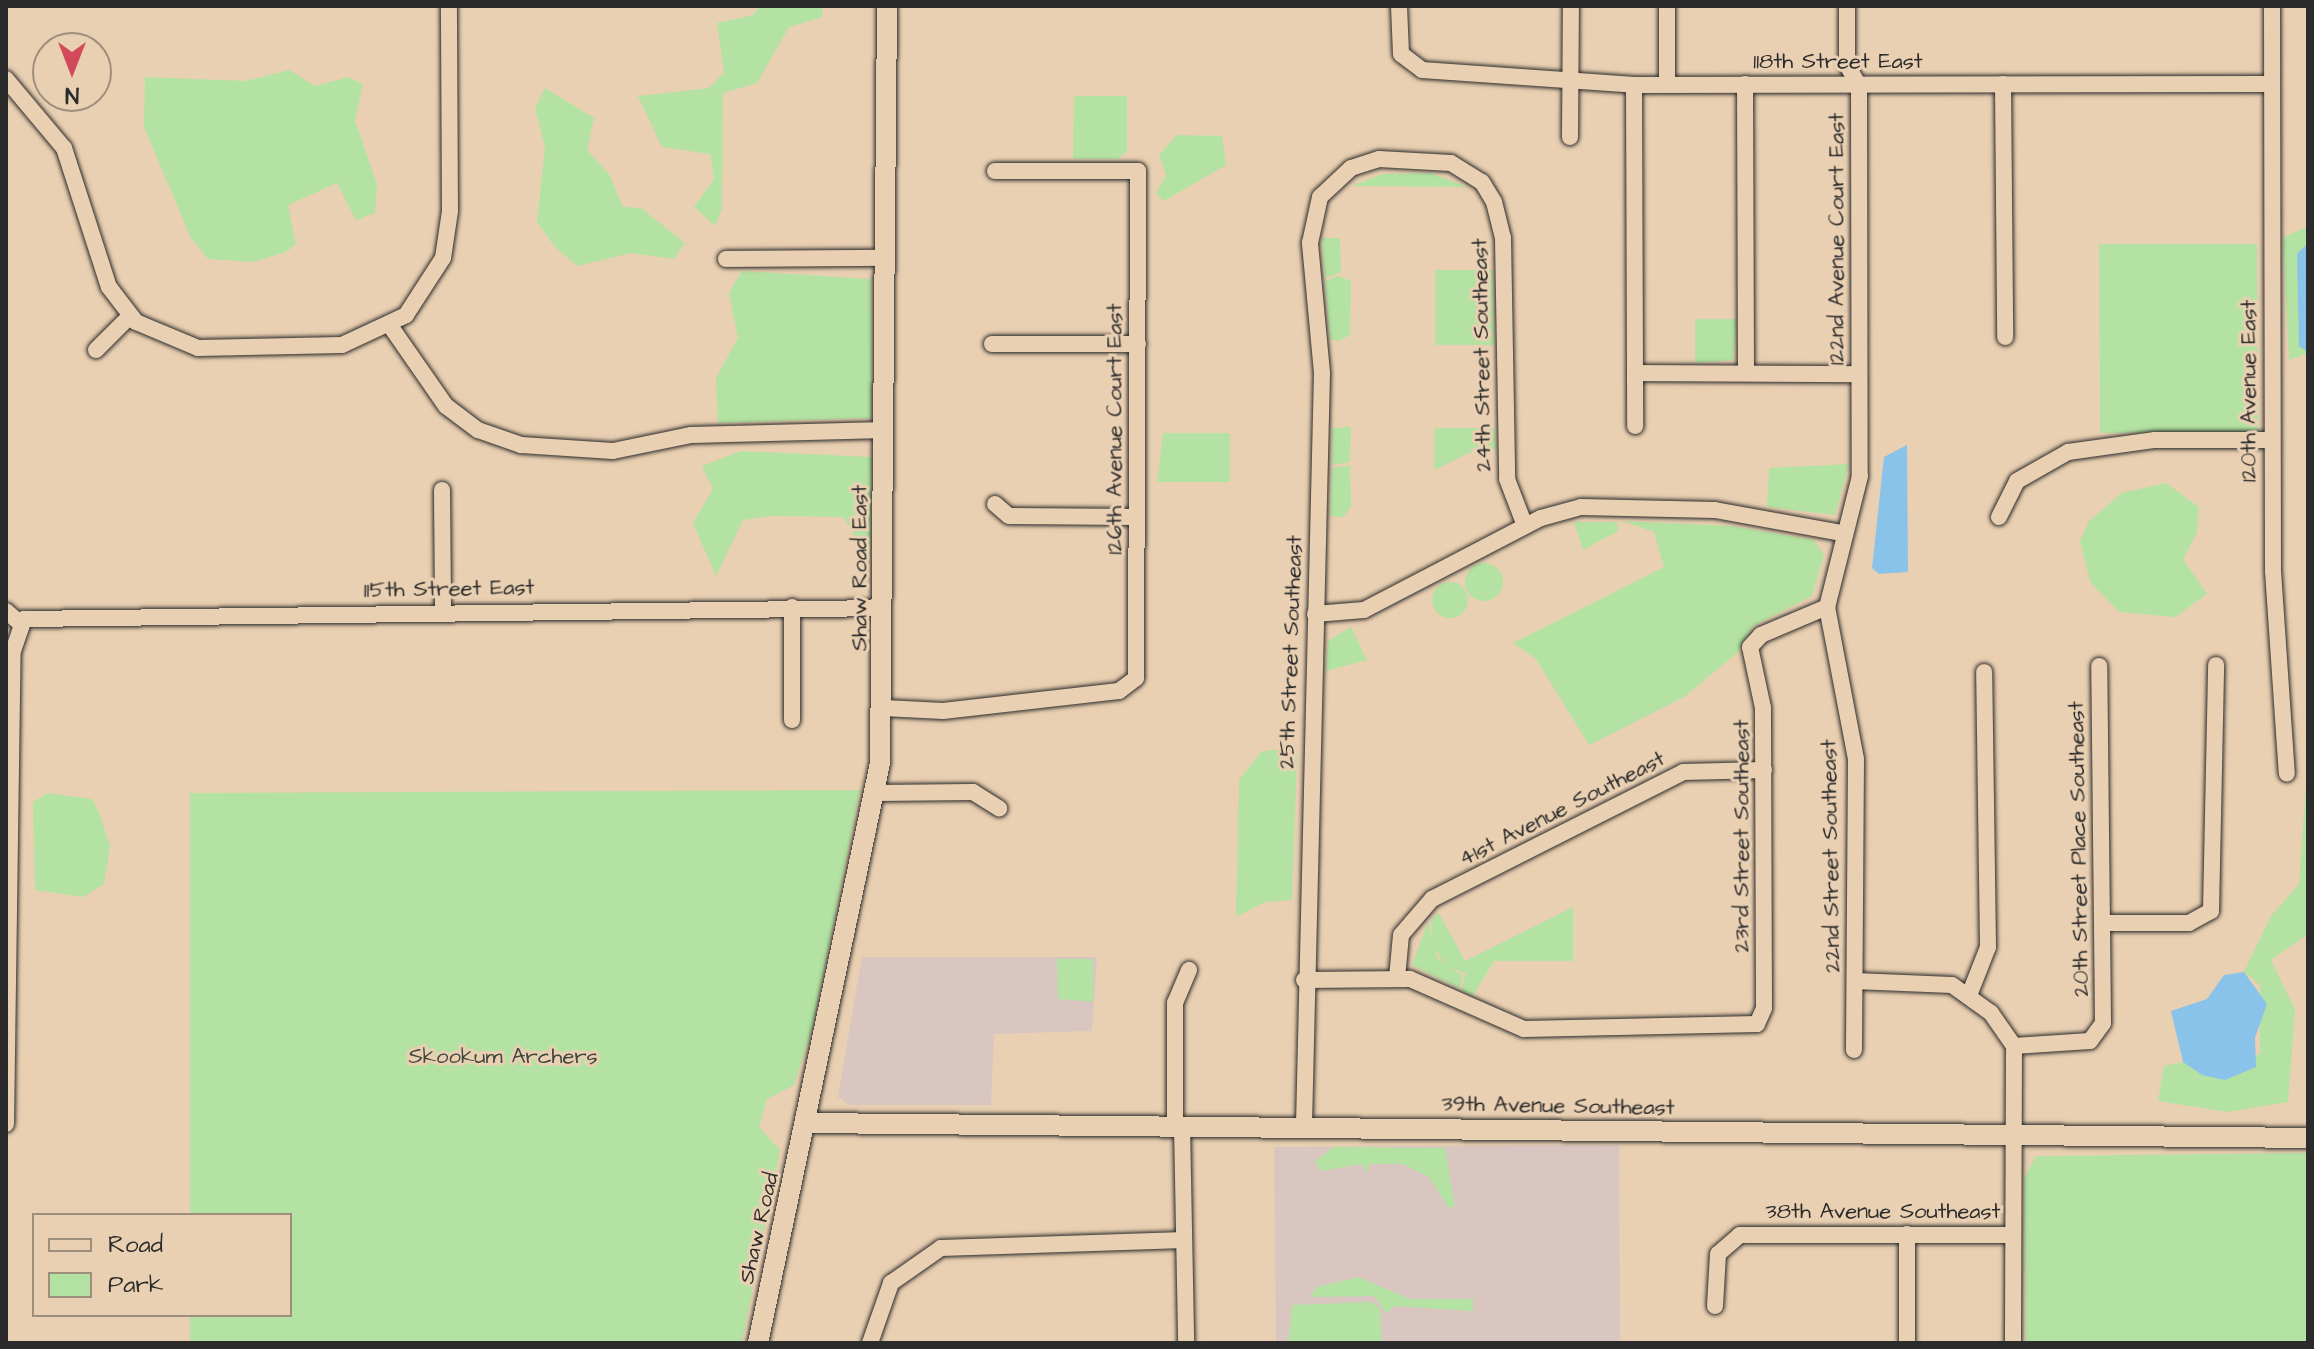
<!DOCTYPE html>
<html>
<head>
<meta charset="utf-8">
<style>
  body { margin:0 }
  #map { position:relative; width:2314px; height:1349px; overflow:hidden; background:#ead0b2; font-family:"Architects Daughter",sans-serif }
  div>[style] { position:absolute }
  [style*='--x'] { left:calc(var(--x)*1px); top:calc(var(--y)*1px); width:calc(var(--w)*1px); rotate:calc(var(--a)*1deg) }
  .built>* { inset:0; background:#d9c6c0 }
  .green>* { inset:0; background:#b3e2a2 }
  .round { border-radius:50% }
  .water>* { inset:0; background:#89c3e9 }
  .roads { filter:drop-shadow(0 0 2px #2b2b2b) drop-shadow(0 0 2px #2b2b2b) }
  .minor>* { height:16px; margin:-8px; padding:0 8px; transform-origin:8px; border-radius:8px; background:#ead0b2 }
  .major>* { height:20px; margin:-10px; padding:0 10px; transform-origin:10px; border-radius:10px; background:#ead0b2 }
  span { translate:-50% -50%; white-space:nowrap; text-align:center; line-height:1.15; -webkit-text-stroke:6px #ead0b2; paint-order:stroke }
  .street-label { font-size:22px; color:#2b2b2b }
  .park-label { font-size:22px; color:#3f463d }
  .frame { position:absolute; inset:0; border:8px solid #2b2b2b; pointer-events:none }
  .legend { position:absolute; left:32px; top:1213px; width:260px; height:104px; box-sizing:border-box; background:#ead0b2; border:2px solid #9e8e7c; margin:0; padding:10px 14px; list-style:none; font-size:24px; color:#2b2b2b }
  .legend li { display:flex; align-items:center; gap:16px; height:40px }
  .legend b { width:40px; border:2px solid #9e8e7c }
  .north { position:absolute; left:32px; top:32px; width:80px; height:80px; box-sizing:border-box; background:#ead0b2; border:2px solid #9e8e7c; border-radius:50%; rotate:180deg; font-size:22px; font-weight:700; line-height:32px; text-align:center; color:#2b2b2b }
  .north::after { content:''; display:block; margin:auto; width:28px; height:36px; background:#d1495b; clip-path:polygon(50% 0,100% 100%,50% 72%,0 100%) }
</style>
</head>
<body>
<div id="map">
  <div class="built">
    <i style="clip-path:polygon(862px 957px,1097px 957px,1092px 1031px,994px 1034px,991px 1105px,849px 1105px,838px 1097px)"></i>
    <i style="clip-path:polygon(1619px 1145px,1620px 1343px,1276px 1343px,1274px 1147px)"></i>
  </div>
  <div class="green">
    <i style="clip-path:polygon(760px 6px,823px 7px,822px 17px,789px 27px,757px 83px,723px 93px,722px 209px,715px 226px,694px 207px,714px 179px,710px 154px,662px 147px,638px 96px,709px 88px,724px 73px,717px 23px,753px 15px)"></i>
    <i style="clip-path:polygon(289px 70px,315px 86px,348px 77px,363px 84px,355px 121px,377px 184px,375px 213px,356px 220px,337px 183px,288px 205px,296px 244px,286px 252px,252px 262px,208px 259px,191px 238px,144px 127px,145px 77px,246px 81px)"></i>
    <i style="clip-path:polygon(545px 88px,594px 118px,587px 150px,609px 174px,623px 207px,641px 208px,685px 243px,674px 259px,631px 253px,577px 266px,554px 246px,537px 222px,545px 148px,535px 108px)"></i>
    <i style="clip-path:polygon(1074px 96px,1127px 96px,1127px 151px,1118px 159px,1073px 159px)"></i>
    <i style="clip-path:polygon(1177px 135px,1222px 136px,1226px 165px,1164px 201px,1156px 193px,1166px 175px,1159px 155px)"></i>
    <i style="clip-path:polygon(1431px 173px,1467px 187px,1351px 186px,1383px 174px)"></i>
    <i style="clip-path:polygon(2308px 226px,2308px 353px,2289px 360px,2283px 238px)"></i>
    <i style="clip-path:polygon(1322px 238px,1340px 238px,1341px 272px,1325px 278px)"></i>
    <i style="clip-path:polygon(2099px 244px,2257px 244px,2258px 432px,2100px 433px)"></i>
    <i style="clip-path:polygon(1435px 270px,1493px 270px,1494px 345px,1435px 345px)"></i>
    <i style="clip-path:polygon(742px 271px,871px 279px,872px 418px,718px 423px,716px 378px,738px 338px,729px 293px)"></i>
    <i style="clip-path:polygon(1338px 276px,1351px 281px,1350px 335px,1338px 341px,1330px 339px,1325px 281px)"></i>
    <i style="clip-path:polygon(1695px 319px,1737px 319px,1733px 360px,1695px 363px)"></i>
    <i style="clip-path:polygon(1351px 427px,1350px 462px,1332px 465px,1332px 428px)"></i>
    <i style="clip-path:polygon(1435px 428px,1495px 428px,1496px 450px,1477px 449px,1434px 470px)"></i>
    <i style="clip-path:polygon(1163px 433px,1230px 433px,1230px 482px,1157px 482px)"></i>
    <i style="clip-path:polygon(741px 451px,872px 457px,870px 560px,843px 517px,772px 516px,743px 520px,716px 576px,693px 523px,713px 489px,702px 466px)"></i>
    <i style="clip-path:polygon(1849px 464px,1835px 515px,1767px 507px,1769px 468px)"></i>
    <i style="clip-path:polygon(1350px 465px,1351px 506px,1343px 517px,1330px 516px,1332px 468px)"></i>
    <i style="clip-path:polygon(2166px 483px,2199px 507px,2197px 533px,2183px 559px,2207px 594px,2175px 617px,2119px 612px,2090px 582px,2080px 541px,2089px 521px,2122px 493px)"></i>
    <i style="clip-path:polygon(1622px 521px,1732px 526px,1814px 540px,1824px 555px,1812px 596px,1753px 626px,1737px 653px,1684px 697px,1589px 745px,1536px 659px,1513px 643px,1664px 567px,1654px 532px)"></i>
    <i style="clip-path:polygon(1574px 522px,1617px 522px,1618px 531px,1583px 550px)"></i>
    <i class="round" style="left:1465px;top:563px;width:38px;height:38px"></i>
    <i class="round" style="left:1432px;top:582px;width:36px;height:36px"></i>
    <i style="clip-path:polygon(1351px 627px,1367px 660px,1326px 671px,1328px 641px)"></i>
    <i style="clip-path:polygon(1286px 749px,1297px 755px,1292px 900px,1265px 902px,1236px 917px,1239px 780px,1262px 751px)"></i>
    <i style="clip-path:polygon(2308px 756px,2308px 934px,2271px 960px,2295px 1010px,2288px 1102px,2227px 1112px,2158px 1101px,2164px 1066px,2183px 1062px,2202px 1075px,2260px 1054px,2260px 985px,2244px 972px,2271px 916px,2299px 884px)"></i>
    <i style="clip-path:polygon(860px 790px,813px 1026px,794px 1085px,767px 1099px,759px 1127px,780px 1150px,742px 1343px,190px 1343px,190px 1315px,290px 1315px,290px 1215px,190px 1215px,190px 793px)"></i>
    <i style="clip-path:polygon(48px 793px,92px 799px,99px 813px,110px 846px,104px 884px,83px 897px,35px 890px,33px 802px)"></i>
    <i style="clip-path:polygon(1573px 907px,1573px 961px,1494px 961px,1473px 996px,1461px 990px,1466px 974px,1445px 965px,1433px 945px,1431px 920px,1439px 913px,1465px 961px)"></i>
    <i style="clip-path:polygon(1428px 922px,1438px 959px,1463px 976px,1459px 988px,1412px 965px)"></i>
    <i style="clip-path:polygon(1057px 959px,1093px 959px,1093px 1002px,1058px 999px)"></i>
    <i style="clip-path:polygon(1334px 1147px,1445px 1148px,1455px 1206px,1449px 1208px,1429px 1177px,1403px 1164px,1369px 1164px,1367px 1174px,1362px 1164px,1320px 1171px,1315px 1161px)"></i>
    <i style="clip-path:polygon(2308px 1153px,2308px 1343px,2026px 1343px,2024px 1179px,2036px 1156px)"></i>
    <i style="clip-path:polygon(1358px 1277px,1410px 1299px,1473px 1299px,1473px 1311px,1394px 1306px,1387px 1313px,1374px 1296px,1309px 1297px,1317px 1287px)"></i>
    <i style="clip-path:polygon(1371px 1302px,1380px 1308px,1382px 1343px,1288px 1343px,1292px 1305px)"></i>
  </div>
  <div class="water">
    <i style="clip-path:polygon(2308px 243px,2308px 350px,2306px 351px,2299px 346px,2297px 254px)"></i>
    <i style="clip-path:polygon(1907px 445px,1908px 572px,1879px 574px,1872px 568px,1884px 457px)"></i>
    <i style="clip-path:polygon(2244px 972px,2267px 1004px,2255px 1038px,2256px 1067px,2225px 1080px,2202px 1075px,2183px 1062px,2171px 1011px,2207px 999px,2224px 975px)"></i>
  </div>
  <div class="roads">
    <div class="minor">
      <i style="--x:1399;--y:6;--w:48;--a:87.6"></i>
      <i style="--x:1401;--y:54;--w:26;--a:37"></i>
      <i style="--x:1422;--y:70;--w:213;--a:4"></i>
      <i style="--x:1634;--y:85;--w:636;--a:-0.09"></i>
      <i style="--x:1667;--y:6;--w:78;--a:90"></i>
      <i style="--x:1847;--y:6;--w:59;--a:90"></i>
      <i style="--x:1847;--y:65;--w:24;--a:60"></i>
      <i style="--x:1859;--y:86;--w:390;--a:89.9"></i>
      <i style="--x:1860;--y:476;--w:135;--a:104.1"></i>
      <i style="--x:1827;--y:607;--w:155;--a:79.2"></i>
      <i style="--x:1856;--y:759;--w:291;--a:90.4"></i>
      <i style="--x:2272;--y:6;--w:565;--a:89.9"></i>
      <i style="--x:2273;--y:571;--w:203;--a:86.1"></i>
      <i style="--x:6;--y:79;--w:90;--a:50"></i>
      <i style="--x:64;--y:148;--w:146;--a:72.1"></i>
      <i style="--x:109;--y:287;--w:44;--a:52.4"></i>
      <i style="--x:136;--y:322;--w:67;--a:22.8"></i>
      <i style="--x:198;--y:348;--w:144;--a:-1.2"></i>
      <i style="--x:342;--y:345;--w:71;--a:-25.1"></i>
      <i style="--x:406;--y:315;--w:68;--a:-57"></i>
      <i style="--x:443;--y:258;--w:48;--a:-81.5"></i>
      <i style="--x:450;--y:211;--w:205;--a:-90.3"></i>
      <i style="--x:1745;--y:84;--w:289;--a:89.8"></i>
      <i style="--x:2003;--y:84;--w:253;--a:89.5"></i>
      <i style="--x:1634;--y:85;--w:341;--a:89.8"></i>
      <i style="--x:1570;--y:137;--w:131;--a:-89.6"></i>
      <i style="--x:726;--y:259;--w:158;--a:-0.4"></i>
      <i style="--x:391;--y:327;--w:96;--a:55.2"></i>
      <i style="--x:446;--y:406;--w:40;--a:37"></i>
      <i style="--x:478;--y:430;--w:46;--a:19.2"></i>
      <i style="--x:521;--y:445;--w:92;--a:3.7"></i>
      <i style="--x:613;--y:451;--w:80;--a:-11.6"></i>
      <i style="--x:691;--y:435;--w:194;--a:-1.5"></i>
      <i style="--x:992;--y:344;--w:146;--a:0"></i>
      <i style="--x:96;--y:350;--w:48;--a:-45"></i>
      <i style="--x:1635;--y:373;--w:223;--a:0.3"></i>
      <i style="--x:442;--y:490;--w:122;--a:89.5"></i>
      <i style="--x:995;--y:504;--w:18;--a:41"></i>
      <i style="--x:1009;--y:516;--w:128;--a:0.4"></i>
      <i style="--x:1999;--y:517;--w:40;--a:-63.4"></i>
      <i style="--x:2017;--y:481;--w:59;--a:-29.6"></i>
      <i style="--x:2068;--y:452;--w:88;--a:-7.9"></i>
      <i style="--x:2155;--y:440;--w:116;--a:0"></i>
      <i style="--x:792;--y:607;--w:113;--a:90"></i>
      <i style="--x:6;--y:611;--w:18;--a:41"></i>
      <i style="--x:1315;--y:614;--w:49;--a:-4.7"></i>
      <i style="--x:1364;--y:610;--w:199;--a:-27.5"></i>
      <i style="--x:1541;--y:518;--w:41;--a:-15.4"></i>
      <i style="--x:1581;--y:507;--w:134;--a:1.3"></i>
      <i style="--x:1715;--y:510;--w:128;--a:10.3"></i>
      <i style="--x:884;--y:708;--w:59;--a:2.9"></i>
      <i style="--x:943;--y:711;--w:177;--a:-6.5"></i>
      <i style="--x:1119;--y:691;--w:21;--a:-37"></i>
      <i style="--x:1136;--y:678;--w:507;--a:-89.77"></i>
      <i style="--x:1138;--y:171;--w:143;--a:180"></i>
      <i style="--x:876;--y:793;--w:97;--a:-0.6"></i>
      <i style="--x:973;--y:792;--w:31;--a:32"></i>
      <i style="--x:2103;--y:923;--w:86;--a:0"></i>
      <i style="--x:2189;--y:923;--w:25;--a:-29"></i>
      <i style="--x:2211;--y:911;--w:246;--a:-88.8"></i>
      <i style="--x:1397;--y:978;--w:43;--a:-84.7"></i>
      <i style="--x:1401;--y:935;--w:48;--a:-49.3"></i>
      <i style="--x:1432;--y:899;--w:281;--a:-26.8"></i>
      <i style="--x:1683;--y:772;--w:81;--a:-1.4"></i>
      <i style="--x:1304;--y:980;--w:106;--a:-0.5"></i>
      <i style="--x:1410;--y:979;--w:124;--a:23.7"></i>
      <i style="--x:1524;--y:1029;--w:233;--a:-1.2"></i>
      <i style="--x:1757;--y:1024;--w:17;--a:-66"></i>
      <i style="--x:1764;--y:1008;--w:300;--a:-90.2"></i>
      <i style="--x:1763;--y:708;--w:62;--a:-102"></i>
      <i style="--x:1750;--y:647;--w:16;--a:-47"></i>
      <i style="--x:1761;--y:635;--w:72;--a:-23"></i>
      <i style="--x:1855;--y:981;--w:97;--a:2.4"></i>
      <i style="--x:1952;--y:985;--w:48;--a:35.7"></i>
      <i style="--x:1991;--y:1013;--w:40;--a:55.1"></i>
      <i style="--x:2014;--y:1046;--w:297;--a:90.2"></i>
      <i style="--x:1970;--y:993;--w:49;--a:-68.6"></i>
      <i style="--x:1988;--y:947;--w:275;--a:-90.8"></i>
      <i style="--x:2014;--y:1046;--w:76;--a:-3.8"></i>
      <i style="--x:2090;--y:1041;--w:22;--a:-54"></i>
      <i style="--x:2103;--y:1023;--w:357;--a:-90.6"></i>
      <i style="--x:6;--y:1124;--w:473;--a:-89.2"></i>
      <i style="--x:13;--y:651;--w:34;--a:-71"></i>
      <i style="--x:24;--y:619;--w:858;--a:-0.73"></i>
      <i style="--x:1175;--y:1125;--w:122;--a:-90"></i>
      <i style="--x:1175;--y:1003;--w:36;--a:-67"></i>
      <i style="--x:1182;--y:1125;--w:218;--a:88.9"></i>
      <i style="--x:1304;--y:1125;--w:752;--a:-88.63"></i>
      <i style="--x:1322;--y:373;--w:131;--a:-95.3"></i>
      <i style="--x:1310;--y:243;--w:47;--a:-77.7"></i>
      <i style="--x:1320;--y:197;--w:42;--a:-43.1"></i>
      <i style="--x:1351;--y:168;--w:29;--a:-18"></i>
      <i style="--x:1379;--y:159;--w:72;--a:3.2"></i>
      <i style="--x:1451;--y:163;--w:36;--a:32"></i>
      <i style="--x:1482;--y:182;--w:23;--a:59"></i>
      <i style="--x:1494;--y:202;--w:37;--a:76"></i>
      <i style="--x:1503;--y:238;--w:241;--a:89"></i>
      <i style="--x:1507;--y:479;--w:50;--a:69"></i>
      <i style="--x:1715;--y:1306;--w:52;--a:-86.7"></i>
      <i style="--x:1718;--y:1254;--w:29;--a:-41"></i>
      <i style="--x:1740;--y:1235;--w:271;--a:0"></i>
      <i style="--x:870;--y:1343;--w:64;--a:-70.7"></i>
      <i style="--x:891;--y:1283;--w:61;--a:-35"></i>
      <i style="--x:941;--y:1248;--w:243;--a:-1.9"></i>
      <i style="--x:1907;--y:1343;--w:109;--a:-90"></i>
    </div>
    <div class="major">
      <i style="--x:807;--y:1123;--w:1501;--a:0.57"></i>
      <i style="--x:758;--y:1343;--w:593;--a:-78.12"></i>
      <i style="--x:880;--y:763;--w:757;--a:-89.47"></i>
    </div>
  </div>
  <div class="street-label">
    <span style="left:1838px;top:62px">118th Street East</span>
    <span style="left:1837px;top:239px;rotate:-90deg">122nd Avenue Court East</span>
    <span style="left:1482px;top:355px;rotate:-91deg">24th Street Southeast</span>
    <span style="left:2249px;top:391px;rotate:-90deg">120th Avenue East</span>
    <span style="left:1115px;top:429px;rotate:-90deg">126th Avenue Court East</span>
    <span style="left:860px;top:568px;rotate:-90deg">Shaw Road East</span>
    <span style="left:449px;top:589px;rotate:-1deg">115th Street East</span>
    <span style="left:1291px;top:652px;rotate:-88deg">25th Street Southeast</span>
    <span style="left:1562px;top:809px;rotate:-27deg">41st Avenue Southeast</span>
    <span style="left:1742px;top:836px;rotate:-90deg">23rd Street Southeast</span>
    <span style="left:2079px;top:849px;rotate:-91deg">20th Street Place Southeast</span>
    <span style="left:1831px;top:856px;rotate:-91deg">22nd Street Southeast</span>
    <span style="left:1558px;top:1106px;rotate:1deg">39th Avenue Southeast</span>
    <span style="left:1883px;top:1212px">38th Avenue Southeast</span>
    <span style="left:759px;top:1228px;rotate:-77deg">Shaw Road</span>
  </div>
  <div class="park-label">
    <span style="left:503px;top:1057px">Skookum Archers</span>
  </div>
  <div class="frame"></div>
  <ul class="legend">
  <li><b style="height:10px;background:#ead0b2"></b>Road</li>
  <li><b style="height:22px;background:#b3e2a2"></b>Park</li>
  </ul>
  <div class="north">N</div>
</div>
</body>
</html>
